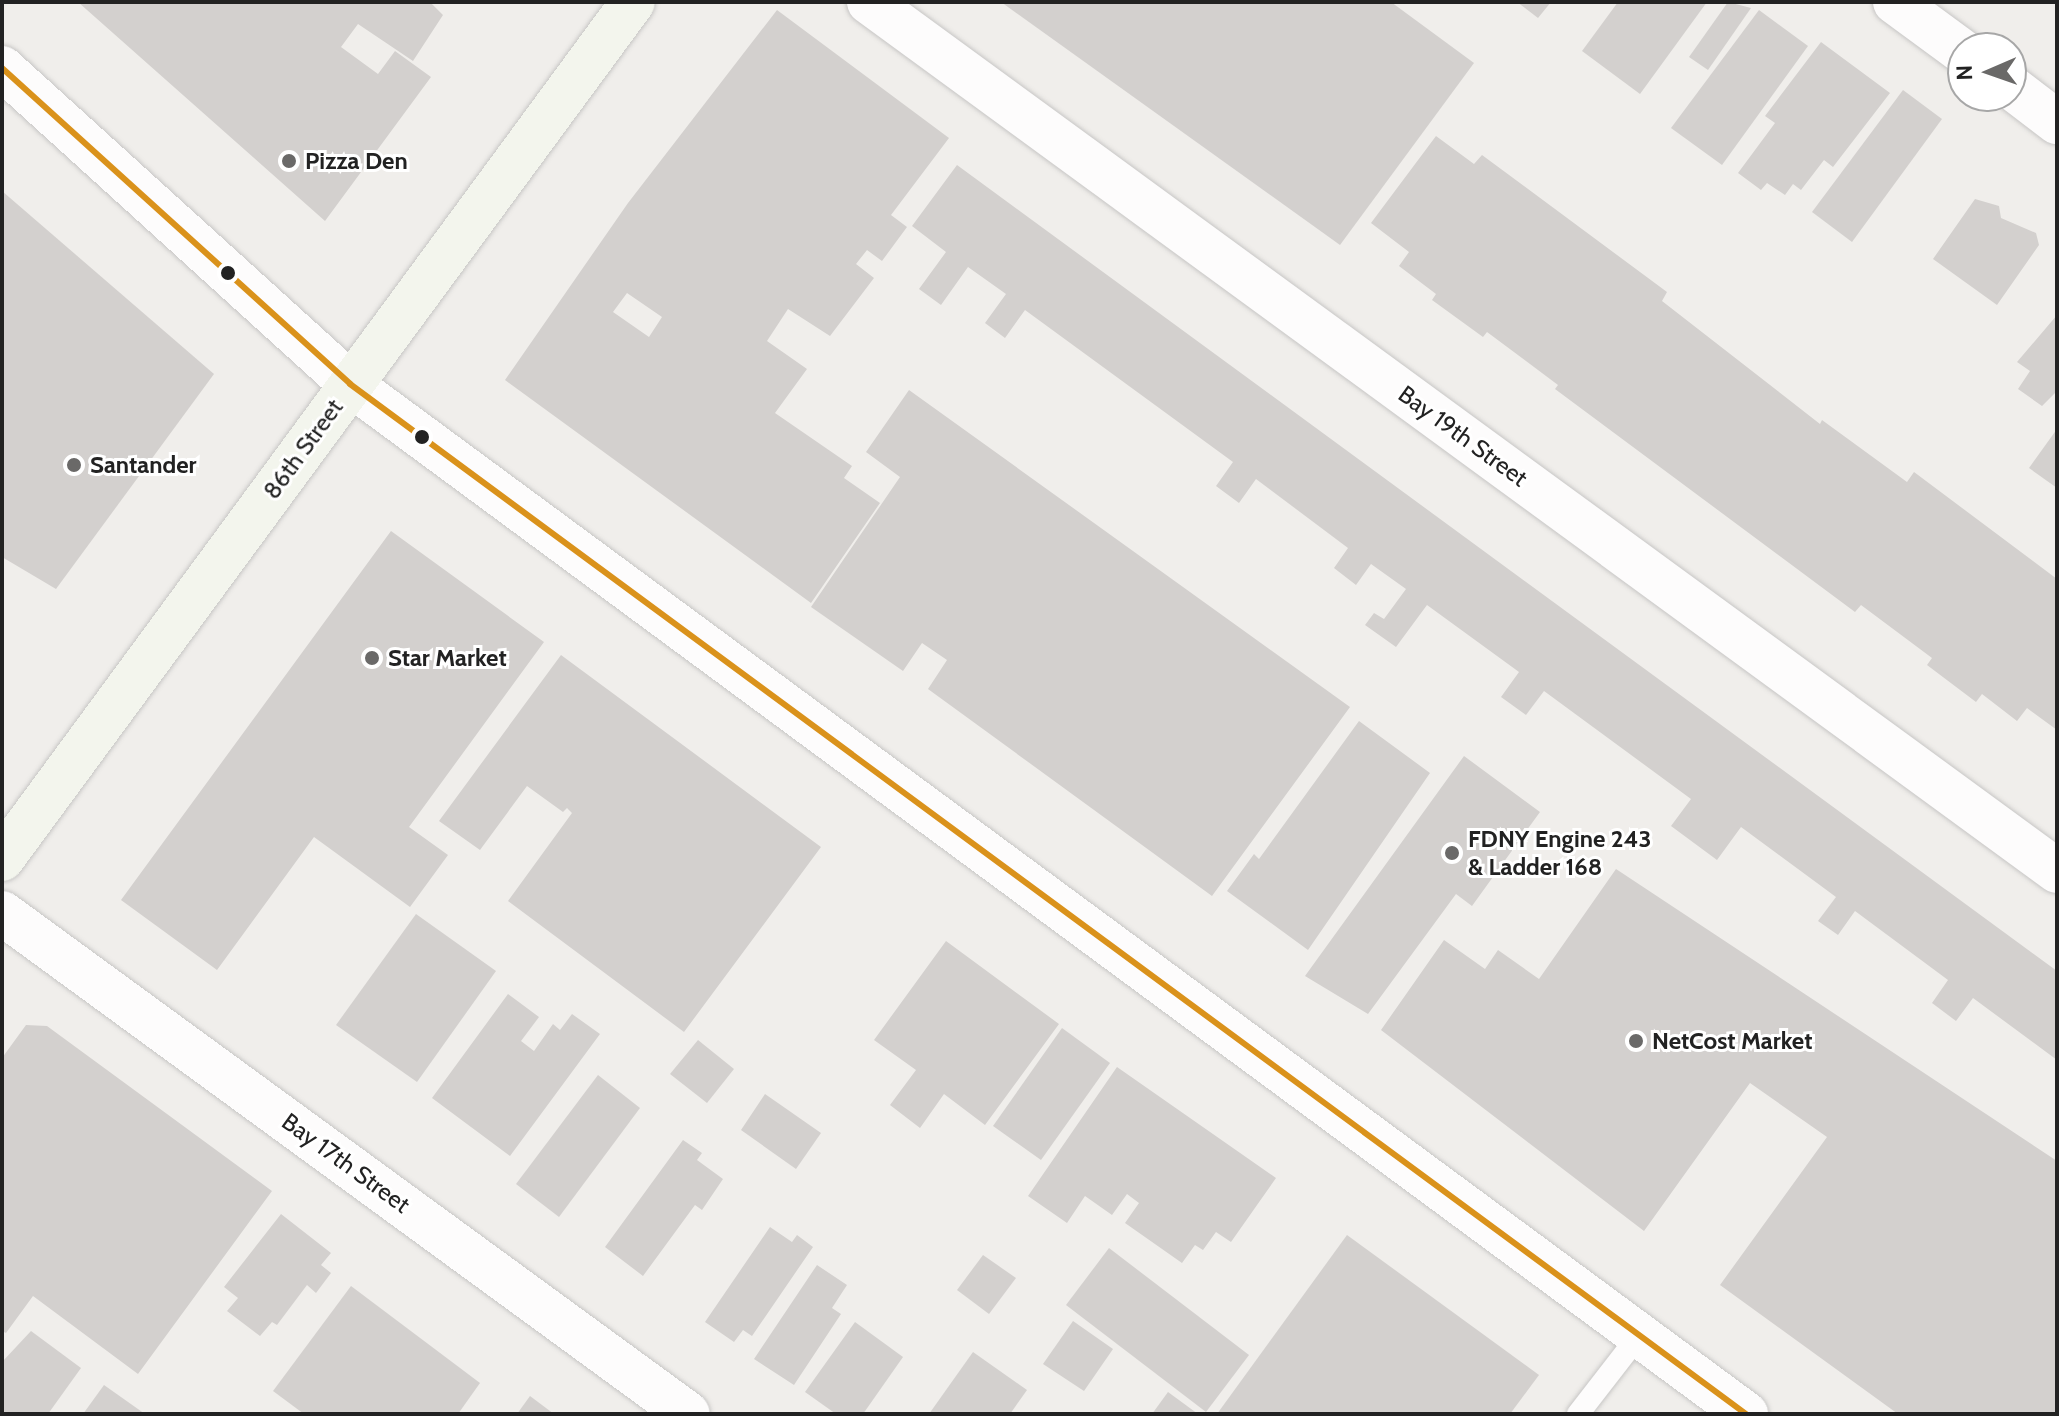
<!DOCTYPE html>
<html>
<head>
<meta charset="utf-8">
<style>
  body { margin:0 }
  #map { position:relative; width:2059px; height:1416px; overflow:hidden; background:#f0eeeb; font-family:Cabin,sans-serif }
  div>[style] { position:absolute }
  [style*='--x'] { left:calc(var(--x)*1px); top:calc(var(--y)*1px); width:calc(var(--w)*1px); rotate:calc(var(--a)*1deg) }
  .building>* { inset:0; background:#d3d0ce }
  .roads { filter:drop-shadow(0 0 2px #c7c6c5) drop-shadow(0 0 2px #c7c6c5) }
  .service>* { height:22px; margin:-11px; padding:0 11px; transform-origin:11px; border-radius:11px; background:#fdfcfc }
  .minor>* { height:44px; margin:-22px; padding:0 22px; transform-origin:22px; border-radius:22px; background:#fdfcfc }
  .tertiary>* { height:44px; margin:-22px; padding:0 22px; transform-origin:22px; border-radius:22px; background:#fdfcfc }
  .secondary>* { height:44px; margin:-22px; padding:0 22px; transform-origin:22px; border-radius:22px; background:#f3f5ed }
  .bus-1>* { height:6px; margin:-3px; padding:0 3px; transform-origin:3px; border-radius:3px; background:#da921b }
  .dots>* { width:22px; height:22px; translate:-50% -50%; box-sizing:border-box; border:4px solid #fff; border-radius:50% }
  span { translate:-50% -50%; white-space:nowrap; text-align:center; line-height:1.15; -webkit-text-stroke:6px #fff; paint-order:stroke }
  .poi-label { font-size:24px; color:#222; font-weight:700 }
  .left { translate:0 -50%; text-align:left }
  .street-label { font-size:24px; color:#222 }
  .frame { position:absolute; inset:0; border:4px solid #222; pointer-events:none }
  .north { position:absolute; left:1947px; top:32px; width:80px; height:80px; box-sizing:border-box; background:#fff; border:2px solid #a7a7a7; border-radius:50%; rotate:268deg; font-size:22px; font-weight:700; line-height:32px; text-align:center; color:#222 }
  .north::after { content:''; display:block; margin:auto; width:28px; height:36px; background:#6a6968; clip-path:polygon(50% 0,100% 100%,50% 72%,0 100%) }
</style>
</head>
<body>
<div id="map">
  <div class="building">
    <i style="clip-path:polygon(78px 2px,430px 2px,443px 15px,413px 61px,358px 24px,341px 47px,378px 74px,395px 51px,431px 77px,325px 221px)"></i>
    <i style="clip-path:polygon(1001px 2px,1391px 2px,1474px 63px,1340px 245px)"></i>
    <i style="clip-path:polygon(1517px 2px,1551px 2px,1538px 18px)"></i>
    <i style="clip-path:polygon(1618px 2px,1707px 2px,1640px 94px,1582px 51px)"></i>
    <i style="clip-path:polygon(1728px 2px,1751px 8px,1708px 70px,1689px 57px)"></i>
    <i style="clip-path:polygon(evenodd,777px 10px,949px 138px,891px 215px,907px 227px,882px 261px,867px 250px,856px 264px,874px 278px,830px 336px,788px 309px,767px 341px,807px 369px,775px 413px,852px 466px,844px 478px,880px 503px,811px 603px,505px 380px,628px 203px,777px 10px,627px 293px,662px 317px,649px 337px,613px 312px,627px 293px)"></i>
    <i style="clip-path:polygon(1759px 10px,1808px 46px,1722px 165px,1671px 128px)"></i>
    <i style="clip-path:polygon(1821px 42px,1890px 93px,1833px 167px,1824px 160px,1801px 190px,1793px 184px,1785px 195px,1767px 183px,1761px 190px,1738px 173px,1775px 123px,1765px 116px)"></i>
    <i style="clip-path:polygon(1903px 90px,1942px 119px,1852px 242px,1812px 212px)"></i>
    <i style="clip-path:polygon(1436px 136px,1474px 164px,1482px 155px,1667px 292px,1662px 301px,1820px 424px,1822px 420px,1907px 482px,1914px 472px,2057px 579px,2057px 730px,2027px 708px,2017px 721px,1982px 694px,1976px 702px,1927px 665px,1932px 658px,1861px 605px,1855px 612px,1555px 389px,1558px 385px,1487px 332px,1483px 337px,1432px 300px,1436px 294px,1399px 266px,1409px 252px,1371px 223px)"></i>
    <i style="clip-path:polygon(957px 165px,2057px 971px,2057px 1060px,1973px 998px,1956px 1021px,1932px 1003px,1948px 980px,1855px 911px,1838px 935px,1818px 921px,1836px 897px,1741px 827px,1717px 860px,1671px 826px,1691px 799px,1544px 691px,1526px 715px,1501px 697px,1519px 672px,1427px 605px,1396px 647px,1365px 625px,1374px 613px,1384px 619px,1406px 589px,1371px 564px,1356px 585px,1334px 568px,1348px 548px,1256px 479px,1239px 503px,1216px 486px,1233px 462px,1025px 310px,1005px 338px,985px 323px,1006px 294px,968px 267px,941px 305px,919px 289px,946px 252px,912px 226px)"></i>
    <i style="clip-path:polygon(2px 191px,214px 374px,56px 589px,2px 557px)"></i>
    <i style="clip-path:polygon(1975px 199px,1999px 206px,2001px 218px,2036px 233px,2039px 245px,1997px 305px,1933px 259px)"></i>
    <i style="clip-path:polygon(2057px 315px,2057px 391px,2042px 406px,2018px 389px,2030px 371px,2017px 362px)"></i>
    <i style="clip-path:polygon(909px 390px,1350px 707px,1212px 896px,928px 689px,947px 660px,922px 643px,903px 671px,811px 607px,900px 477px,866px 452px)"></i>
    <i style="clip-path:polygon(2057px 429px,2057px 488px,2029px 468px)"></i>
    <i style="clip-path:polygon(391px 531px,544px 642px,409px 827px,448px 855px,410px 907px,314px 837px,217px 970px,121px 900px)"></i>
    <i style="clip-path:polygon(561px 655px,821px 847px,684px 1032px,508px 901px,572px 813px,567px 808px,563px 812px,527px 786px,480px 850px,439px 821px)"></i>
    <i style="clip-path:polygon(1359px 721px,1430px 773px,1308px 950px,1227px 891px,1254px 854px,1259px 859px)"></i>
    <i style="clip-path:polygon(1464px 756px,1540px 812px,1472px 906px,1456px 894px,1368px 1014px,1305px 976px)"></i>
    <i style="clip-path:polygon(1616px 869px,2057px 1161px,2057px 1414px,1898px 1414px,1720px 1285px,1827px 1137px,1750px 1083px,1644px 1231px,1381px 1030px,1444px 940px,1485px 969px,1498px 950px,1539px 979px)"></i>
    <i style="clip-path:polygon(416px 914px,496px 971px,417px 1082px,336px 1025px)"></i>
    <i style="clip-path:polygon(946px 941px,1059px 1024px,985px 1125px,944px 1094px,920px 1128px,890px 1105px,916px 1070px,874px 1040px)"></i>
    <i style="clip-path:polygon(508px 994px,539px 1017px,521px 1041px,534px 1051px,553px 1024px,560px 1030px,572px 1014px,600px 1034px,510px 1156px,432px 1098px)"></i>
    <i style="clip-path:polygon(26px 1025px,47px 1026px,272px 1191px,138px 1374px,33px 1296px,6px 1333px,2px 1331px,2px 1058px)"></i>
    <i style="clip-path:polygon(1062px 1028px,1110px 1063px,1041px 1160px,993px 1126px)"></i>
    <i style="clip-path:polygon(698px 1040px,734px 1069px,707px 1103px,670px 1074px)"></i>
    <i style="clip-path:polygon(1117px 1067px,1276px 1178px,1231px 1242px,1216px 1232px,1203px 1250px,1195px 1245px,1182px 1263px,1125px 1223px,1139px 1203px,1127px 1194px,1112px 1215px,1085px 1196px,1067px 1223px,1028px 1196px)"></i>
    <i style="clip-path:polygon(598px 1075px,640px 1108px,559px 1217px,516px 1184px)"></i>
    <i style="clip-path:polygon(765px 1094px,821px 1133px,796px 1169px,741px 1130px)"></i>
    <i style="clip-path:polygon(683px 1140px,702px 1153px,697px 1160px,723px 1179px,702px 1210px,695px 1205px,643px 1276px,605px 1247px)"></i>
    <i style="clip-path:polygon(281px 1214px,331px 1253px,321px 1265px,331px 1273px,316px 1293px,307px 1285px,277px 1325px,272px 1322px,260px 1336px,227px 1311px,238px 1298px,224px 1287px)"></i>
    <i style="clip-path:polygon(770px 1227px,792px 1242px,797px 1235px,813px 1247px,752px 1336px,743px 1330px,734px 1342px,705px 1322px)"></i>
    <i style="clip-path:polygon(1347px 1235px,1539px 1375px,1510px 1414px,1217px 1414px)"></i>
    <i style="clip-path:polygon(1109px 1248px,1249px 1355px,1206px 1412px,1066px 1305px)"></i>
    <i style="clip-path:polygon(983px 1255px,1016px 1278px,989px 1314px,957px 1290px)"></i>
    <i style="clip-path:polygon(817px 1265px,847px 1285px,832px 1308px,841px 1314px,794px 1385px,754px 1359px)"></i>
    <i style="clip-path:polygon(351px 1286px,480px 1383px,458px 1414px,304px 1414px,273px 1391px)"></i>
    <i style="clip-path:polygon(1073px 1321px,1113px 1349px,1084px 1391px,1043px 1364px)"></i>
    <i style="clip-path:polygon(855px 1322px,903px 1357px,863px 1414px,836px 1414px,805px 1392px)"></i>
    <i style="clip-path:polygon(31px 1331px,81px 1368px,48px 1414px,2px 1414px,2px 1362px)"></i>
    <i style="clip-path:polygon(973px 1352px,1027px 1390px,1010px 1414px,929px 1414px)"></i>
    <i style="clip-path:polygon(104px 1385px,145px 1414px,83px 1414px)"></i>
    <i style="clip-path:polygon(1168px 1392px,1198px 1414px,1152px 1414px)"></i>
    <i style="clip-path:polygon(530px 1396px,554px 1414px,517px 1414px)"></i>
  </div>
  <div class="roads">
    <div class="service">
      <i style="--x:1578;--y:1414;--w:101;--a:-52.2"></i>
    </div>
    <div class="minor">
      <i style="--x:869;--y:2;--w:1472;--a:36.18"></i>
      <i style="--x:1895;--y:2;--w:84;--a:36.3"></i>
      <i style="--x:2011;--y:87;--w:58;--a:37.3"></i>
      <i style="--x:2;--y:913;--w:849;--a:36.14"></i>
    </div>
    <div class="tertiary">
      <i style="--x:2;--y:68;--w:470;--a:42.2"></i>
      <i style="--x:350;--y:384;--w:1735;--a:36.42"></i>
    </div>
    <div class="secondary">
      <i style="--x:2;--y:859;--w:1064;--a:-53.64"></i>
    </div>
  </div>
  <div class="bus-1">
    <i style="--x:2;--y:68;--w:470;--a:42.2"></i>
    <i style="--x:350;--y:384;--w:1735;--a:36.42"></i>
  </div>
  <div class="dots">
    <i style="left:289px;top:161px;background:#6a6968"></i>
    <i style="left:228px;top:273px;background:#222"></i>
    <i style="left:422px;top:437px;background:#222"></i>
    <i style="left:74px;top:465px;background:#6a6968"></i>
    <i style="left:372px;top:658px;background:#6a6968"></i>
    <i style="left:1452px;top:853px;background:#6a6968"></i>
    <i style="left:1636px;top:1041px;background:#6a6968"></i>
  </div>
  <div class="poi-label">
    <span class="left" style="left:305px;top:161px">Pizza Den</span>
    <span class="left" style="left:90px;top:465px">Santander</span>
    <span class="left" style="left:388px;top:658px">Star Market</span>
    <span class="left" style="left:1468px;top:853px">FDNY Engine 243<br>&amp; Ladder 168</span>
    <span class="left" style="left:1652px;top:1041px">NetCost Market</span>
  </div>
  <div class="street-label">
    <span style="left:1463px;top:436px;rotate:36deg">Bay 19th Street</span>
    <span style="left:303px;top:449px;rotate:-54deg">86th Street</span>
    <span style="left:346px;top:1163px;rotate:36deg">Bay 17th Street</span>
  </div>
  <div class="frame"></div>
  <div class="north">N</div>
</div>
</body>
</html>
